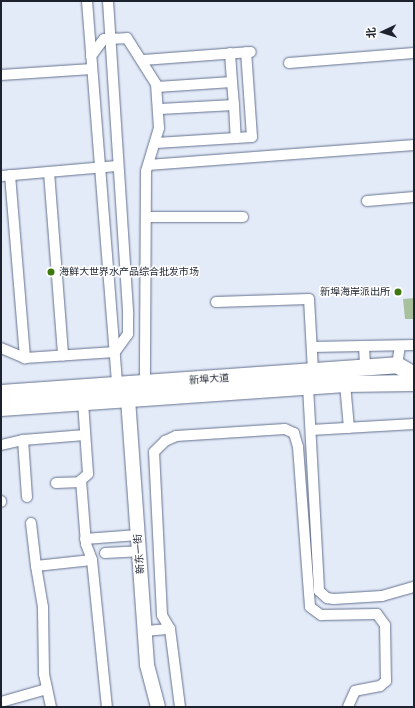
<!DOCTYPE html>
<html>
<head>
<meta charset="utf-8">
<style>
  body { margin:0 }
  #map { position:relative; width:415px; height:708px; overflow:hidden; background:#e4ebf8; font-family:"PT Serif","Noto Sans SC",serif }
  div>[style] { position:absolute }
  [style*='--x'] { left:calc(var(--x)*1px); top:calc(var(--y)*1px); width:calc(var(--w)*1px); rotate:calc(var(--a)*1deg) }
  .green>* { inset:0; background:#a8c19c }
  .roads { filter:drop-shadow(0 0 1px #647290) drop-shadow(0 0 1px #647290) }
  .street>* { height:10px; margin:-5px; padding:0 5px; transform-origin:5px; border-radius:5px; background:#fff }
  .secondary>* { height:14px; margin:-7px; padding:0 7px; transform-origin:7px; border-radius:7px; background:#fff }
  .primary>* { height:16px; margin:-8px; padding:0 8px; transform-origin:8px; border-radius:8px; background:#fff }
  .dots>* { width:11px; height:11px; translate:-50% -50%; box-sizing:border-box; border:2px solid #fff; border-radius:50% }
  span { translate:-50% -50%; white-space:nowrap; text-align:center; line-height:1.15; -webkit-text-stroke:3px #fff; paint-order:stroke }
  .poi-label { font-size:10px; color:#1c222e }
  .left { translate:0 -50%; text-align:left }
  .right { translate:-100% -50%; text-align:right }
  .street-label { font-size:10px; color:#1c222e }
  .frame { position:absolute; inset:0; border:2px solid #1c222e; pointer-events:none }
  .north { position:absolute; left:363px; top:12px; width:40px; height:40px; -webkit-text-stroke:3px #fff; paint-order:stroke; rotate:266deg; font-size:11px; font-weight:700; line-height:16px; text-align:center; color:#1c222e }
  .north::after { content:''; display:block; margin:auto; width:14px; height:18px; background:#1c222e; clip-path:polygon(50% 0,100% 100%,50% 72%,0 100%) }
</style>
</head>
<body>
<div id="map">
  <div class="green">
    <i style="clip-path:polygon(414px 298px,414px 319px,405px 319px,403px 299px)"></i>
  </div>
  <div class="roads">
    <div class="street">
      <i style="--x:87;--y:1;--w:384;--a:85.5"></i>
      <i style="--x:108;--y:1;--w:314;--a:86.3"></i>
      <i style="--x:128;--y:314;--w:20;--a:90"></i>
      <i style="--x:128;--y:334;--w:22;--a:126"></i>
      <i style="--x:230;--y:53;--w:29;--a:86"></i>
      <i style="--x:91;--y:56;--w:21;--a:-53"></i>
      <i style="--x:104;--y:39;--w:23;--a:-2"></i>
      <i style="--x:127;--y:38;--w:54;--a:57.8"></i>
      <i style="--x:156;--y:84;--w:44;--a:86.1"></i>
      <i style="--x:159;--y:128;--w:45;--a:106.8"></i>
      <i style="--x:146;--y:171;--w:212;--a:90.3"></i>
      <i style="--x:143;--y:60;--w:108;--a:-4.2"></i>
      <i style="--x:289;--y:63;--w:125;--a:-4.6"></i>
      <i style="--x:1;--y:75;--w:91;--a:-3.8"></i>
      <i style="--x:157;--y:87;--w:75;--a:-3.8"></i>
      <i style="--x:232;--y:82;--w:23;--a:85"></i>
      <i style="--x:160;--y:109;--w:74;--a:-3.1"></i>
      <i style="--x:234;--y:105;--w:33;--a:87"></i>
      <i style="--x:156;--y:143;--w:96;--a:-3.6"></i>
      <i style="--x:252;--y:137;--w:85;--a:-94"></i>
      <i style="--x:148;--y:165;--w:267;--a:-4.3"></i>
      <i style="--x:49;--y:172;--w:184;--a:85.6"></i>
      <i style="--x:10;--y:175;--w:184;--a:85.3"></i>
      <i style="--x:1;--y:176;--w:117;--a:-4.9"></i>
      <i style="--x:367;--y:201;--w:47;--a:-4.9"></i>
      <i style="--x:146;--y:217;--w:97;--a:0"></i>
      <i style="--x:216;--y:302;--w:93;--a:-1.8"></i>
      <i style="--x:309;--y:299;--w:71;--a:86.8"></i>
      <i style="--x:364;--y:346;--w:21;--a:87"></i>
      <i style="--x:312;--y:347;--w:102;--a:-1.1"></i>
      <i style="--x:1;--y:348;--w:26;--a:23"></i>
      <i style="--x:25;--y:358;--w:90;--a:-3.8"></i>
      <i style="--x:397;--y:365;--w:19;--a:-81"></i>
      <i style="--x:345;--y:384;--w:44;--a:84.8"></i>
      <i style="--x:308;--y:386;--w:205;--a:86.9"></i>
      <i style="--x:319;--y:591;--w:11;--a:41"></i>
      <i style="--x:327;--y:598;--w:7;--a:8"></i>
      <i style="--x:334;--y:599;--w:48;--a:-3.6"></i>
      <i style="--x:382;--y:596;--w:33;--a:-16"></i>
      <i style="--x:83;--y:402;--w:72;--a:86"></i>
      <i style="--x:88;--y:474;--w:9;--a:139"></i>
      <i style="--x:81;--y:480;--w:64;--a:85.5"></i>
      <i style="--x:86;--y:544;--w:17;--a:69"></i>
      <i style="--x:311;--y:430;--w:103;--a:-3.3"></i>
      <i style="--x:1;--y:445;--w:23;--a:-13"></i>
      <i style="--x:56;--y:483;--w:25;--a:-2"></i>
      <i style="--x:27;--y:497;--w:57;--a:-94"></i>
      <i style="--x:23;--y:440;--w:62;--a:-4.6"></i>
      <i style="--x:1;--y:501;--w:1;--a:90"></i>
      <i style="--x:31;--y:523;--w:43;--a:83.4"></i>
      <i style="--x:85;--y:539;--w:53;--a:-4.3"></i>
      <i style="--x:105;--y:553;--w:34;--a:-3"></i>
      <i style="--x:145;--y:631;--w:25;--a:-5"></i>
      <i style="--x:1;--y:702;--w:48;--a:-15.8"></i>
      <i style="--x:51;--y:707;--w:34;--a:-102"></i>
      <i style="--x:44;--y:674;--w:67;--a:-90.9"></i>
      <i style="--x:43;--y:607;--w:42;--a:-99.7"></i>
      <i style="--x:36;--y:566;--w:56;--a:-6.1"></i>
      <i style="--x:92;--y:560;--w:148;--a:84.2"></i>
      <i style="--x:180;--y:707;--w:79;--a:-97.3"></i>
      <i style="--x:170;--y:629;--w:16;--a:-120"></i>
      <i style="--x:162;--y:615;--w:163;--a:-92.8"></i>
      <i style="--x:154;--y:452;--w:16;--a:-45"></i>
      <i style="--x:165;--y:441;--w:12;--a:-24"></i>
      <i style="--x:176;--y:436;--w:109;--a:-3.7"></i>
      <i style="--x:285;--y:429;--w:10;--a:24"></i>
      <i style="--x:294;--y:433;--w:15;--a:74"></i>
      <i style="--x:298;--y:447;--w:160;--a:85.7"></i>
      <i style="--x:310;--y:607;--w:14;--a:36"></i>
      <i style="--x:321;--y:615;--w:56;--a:-1"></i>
      <i style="--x:377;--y:614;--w:14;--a:54"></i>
      <i style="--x:385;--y:625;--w:56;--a:89"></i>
      <i style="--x:386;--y:681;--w:8;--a:140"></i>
      <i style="--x:380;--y:686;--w:25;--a:169"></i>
      <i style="--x:355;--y:691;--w:17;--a:114"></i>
    </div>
    <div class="secondary">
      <i style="--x:128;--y:399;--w:267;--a:85.9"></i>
      <i style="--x:147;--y:665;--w:43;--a:75.3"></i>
    </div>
    <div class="primary">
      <i style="--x:1;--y:393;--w:397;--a:-4"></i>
      <i style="--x:397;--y:365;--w:20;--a:30"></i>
      <i style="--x:1;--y:408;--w:345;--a:-4"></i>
      <i style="--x:345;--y:384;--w:69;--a:-0.8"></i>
    </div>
  </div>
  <div class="dots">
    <i style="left:51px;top:272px;background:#3d780f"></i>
    <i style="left:398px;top:292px;background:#3d780f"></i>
  </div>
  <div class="poi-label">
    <span class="left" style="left:59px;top:272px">海鲜大世界水产品综合批发市场</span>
    <span class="right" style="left:390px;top:292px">新埠海岸派出所</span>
  </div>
  <div class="street-label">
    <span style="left:209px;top:379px;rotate:-4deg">新埠大道</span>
    <span style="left:139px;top:554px;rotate:-94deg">新东一街</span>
  </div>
  <div class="frame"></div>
  <div class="north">北</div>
</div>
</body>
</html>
